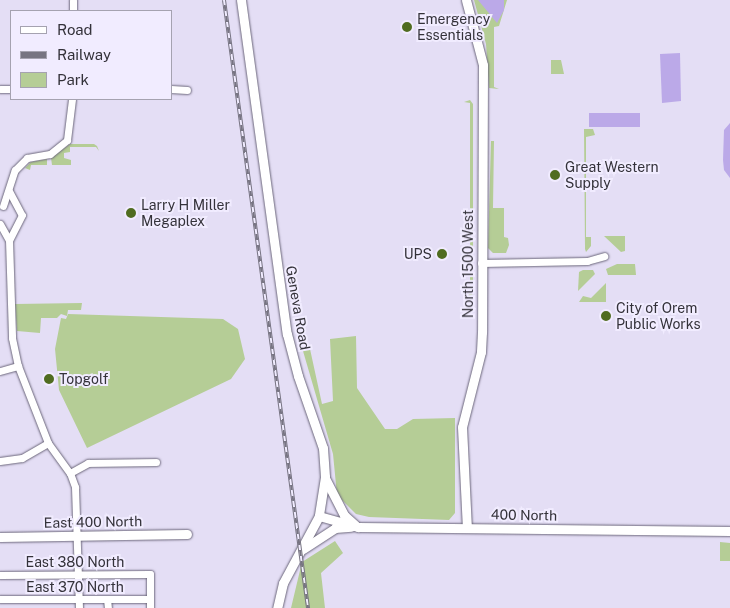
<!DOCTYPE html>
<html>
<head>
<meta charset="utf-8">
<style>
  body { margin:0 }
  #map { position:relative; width:730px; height:608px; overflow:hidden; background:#e4def5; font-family:"Public Sans",sans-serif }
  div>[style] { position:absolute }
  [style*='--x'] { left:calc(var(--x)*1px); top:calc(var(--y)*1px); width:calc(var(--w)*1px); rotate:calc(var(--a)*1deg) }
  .green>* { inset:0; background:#b5cd96 }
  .water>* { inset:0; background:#bba9e8 }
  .roads { filter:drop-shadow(0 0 1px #6c677b) drop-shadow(0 0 1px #6c677b) }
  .minor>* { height:7px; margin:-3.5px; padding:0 3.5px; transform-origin:3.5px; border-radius:3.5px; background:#fff }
  .tertiary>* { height:9px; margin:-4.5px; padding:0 4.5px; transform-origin:4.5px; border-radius:4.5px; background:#fff }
  .secondary>* { height:9px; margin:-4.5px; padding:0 4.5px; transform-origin:4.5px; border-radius:4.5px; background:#fff }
  .rail>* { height:4px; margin-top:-2px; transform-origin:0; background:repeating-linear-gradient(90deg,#f1ecff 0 5.5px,#777482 0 11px); box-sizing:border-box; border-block:1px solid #777482 }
  .dots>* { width:14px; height:14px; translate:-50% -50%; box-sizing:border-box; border:2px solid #f1ecff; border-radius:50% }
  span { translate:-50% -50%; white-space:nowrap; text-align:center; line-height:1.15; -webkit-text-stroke:4px #f1ecff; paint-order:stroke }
  .poi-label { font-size:14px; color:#34323a }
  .left { translate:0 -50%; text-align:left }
  .right { translate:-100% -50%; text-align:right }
  .street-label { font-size:14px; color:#34323a }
  .legend { position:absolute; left:10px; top:10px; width:162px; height:90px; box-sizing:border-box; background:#f1ecff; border:1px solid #a5a2b0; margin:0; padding:6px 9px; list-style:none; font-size:15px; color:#34323a }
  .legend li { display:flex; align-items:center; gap:10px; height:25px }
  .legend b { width:25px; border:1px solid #a5a2b0 }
</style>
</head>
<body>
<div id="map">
  <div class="green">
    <i style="clip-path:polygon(474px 0,507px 0,499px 26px,494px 27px,494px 87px,499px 89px,489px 88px,486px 44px)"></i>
    <i style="clip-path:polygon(551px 60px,561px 60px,564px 74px,551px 74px)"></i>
    <i style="clip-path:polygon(470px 100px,473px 104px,473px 294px,468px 297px,465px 295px,470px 294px,470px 103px,464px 102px)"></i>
    <i style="clip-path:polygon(584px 129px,593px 129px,595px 135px,586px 137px,586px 237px,591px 237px,591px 246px,586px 252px,585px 249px)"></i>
    <i style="clip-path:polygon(491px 141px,494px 141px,493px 208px,504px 208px,504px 237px,508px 238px,509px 245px,506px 253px,493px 253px,488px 248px)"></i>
    <i style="clip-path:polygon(70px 144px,94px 144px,97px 146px,99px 151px,96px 147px,70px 147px,70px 152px,64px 153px,64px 158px,71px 160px,71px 165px,52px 165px,51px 158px)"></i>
    <i style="clip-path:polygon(47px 159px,47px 165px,31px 165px,30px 170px,25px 168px,31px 162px)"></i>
    <i style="clip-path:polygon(604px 236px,625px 236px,625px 251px,621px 252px)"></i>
    <i style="clip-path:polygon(617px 264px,635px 264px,636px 275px,608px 275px,606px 269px)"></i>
    <i style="clip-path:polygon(583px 270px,593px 270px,595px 274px,578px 291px,579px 272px)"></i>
    <i style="clip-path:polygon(606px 283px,606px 302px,579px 302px,583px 296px,591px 298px)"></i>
    <i style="clip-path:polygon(82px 303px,81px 310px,68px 310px,67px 316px,61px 314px,57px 318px,41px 318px,40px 333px,17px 331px,15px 304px)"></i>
    <i style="clip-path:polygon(68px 314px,223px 319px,238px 329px,245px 359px,231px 379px,87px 448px,59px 390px,55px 349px,61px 318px,66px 319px)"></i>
    <i style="clip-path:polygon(356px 336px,357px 388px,385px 429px,397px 429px,413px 419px,455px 418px,455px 513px,449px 520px,369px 517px,356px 514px,337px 495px,333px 454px,303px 351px,310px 349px,322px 404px,333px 401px,330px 339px)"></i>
    <i style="clip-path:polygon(335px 541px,343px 553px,321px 573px,325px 608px,291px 608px,302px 562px)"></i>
    <i style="clip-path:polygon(720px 542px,730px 543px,730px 561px,720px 561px)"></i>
  </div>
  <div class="water">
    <i style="clip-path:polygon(478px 0,504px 0,504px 10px,497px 23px)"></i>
    <i style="clip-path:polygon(680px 53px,681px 101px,662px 103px,660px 54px)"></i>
    <i style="clip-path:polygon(589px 113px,640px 113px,640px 127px,589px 127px)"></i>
    <i style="clip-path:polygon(730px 123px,730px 178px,724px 170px,723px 160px,724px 130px)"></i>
  </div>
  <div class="roads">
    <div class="minor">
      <i style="--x:73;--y:0;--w:11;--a:90"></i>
      <i style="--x:0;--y:89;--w:11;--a:0"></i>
      <i style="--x:171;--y:89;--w:16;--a:4"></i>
      <i style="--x:9;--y:191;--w:27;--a:62"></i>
      <i style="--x:22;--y:215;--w:28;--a:117"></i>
      <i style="--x:3;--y:206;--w:38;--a:-72"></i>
      <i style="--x:15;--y:170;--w:17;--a:-45"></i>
      <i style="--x:27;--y:158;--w:23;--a:-10"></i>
      <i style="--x:50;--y:154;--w:22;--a:-39"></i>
      <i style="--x:67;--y:140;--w:41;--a:-83"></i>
      <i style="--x:0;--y:224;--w:18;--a:61"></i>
      <i style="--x:9;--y:240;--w:98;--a:88.2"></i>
      <i style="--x:12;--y:338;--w:29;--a:78"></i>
      <i style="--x:18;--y:366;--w:83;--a:68.7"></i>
      <i style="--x:48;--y:443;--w:37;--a:54"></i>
      <i style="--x:70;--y:473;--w:15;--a:70"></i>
      <i style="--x:75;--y:487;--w:121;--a:88.1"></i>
      <i style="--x:481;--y:263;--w:106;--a:-1.1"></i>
      <i style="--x:587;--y:261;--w:18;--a:-16"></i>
      <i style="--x:0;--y:371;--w:19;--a:-16"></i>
      <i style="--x:0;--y:461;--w:22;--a:-8"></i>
      <i style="--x:22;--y:458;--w:30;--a:-30"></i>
      <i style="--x:70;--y:473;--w:21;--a:-29"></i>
      <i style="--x:88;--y:463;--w:68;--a:-0.8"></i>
      <i style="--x:0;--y:575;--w:150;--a:-0.4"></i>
      <i style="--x:150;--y:574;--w:34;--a:90"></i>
      <i style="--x:0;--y:599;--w:150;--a:0"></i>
      <i style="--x:107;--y:599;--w:9;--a:84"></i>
    </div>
    <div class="tertiary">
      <i style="--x:466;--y:0;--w:67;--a:75.3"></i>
      <i style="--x:483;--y:65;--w:267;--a:90.2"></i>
      <i style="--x:482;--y:332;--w:20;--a:93"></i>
      <i style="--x:481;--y:352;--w:77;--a:104.2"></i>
      <i style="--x:462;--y:427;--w:101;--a:87.2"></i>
      <i style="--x:0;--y:537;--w:187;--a:-0.9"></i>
    </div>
    <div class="secondary">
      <i style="--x:241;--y:0;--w:337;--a:82.2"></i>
      <i style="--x:287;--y:334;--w:43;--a:75.3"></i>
      <i style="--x:298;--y:376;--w:76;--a:70.9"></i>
      <i style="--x:323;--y:448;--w:29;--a:86"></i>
      <i style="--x:325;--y:477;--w:39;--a:99"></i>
      <i style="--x:319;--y:516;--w:76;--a:118.2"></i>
      <i style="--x:283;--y:583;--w:26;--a:103"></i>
      <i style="--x:325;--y:478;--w:42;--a:62.8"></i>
      <i style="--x:344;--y:515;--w:15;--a:42"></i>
      <i style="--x:319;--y:516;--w:41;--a:15.8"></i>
      <i style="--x:358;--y:527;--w:372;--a:0.6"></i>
      <i style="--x:303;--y:549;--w:38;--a:-33"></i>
      <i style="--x:335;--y:528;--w:16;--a:-4"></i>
    </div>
  </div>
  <div class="rail">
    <i style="--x:224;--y:0;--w:614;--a:82.13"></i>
  </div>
  <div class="dots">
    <i style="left:407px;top:27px;background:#506c20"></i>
    <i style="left:555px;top:175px;background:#506c20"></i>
    <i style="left:131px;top:213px;background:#506c20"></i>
    <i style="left:442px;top:254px;background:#506c20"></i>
    <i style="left:606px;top:316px;background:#506c20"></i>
    <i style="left:49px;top:379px;background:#506c20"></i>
  </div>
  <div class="poi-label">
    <span class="left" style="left:417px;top:27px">Emergency<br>Essentials</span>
    <span class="left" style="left:565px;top:175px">Great Western<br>Supply</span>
    <span class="left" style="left:141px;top:213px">Larry H Miller<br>Megaplex</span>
    <span class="right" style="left:432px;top:254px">UPS</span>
    <span class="left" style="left:616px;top:316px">City of Orem<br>Public Works</span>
    <span class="left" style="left:59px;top:379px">Topgolf</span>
  </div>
  <div class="street-label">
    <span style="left:468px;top:264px;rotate:-90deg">North 1500 West</span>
    <span style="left:298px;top:308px;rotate:80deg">Geneva Road</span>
    <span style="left:524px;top:515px;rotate:1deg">400 North</span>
    <span style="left:93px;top:522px;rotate:-1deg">East 400 North</span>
    <span style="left:75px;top:562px">East 380 North</span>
    <span style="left:75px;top:587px">East 370 North</span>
  </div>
  <ul class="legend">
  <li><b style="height:6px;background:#fff"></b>Road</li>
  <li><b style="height:6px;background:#777482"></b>Railway</li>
  <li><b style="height:14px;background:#b5cd96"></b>Park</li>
  </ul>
</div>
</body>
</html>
